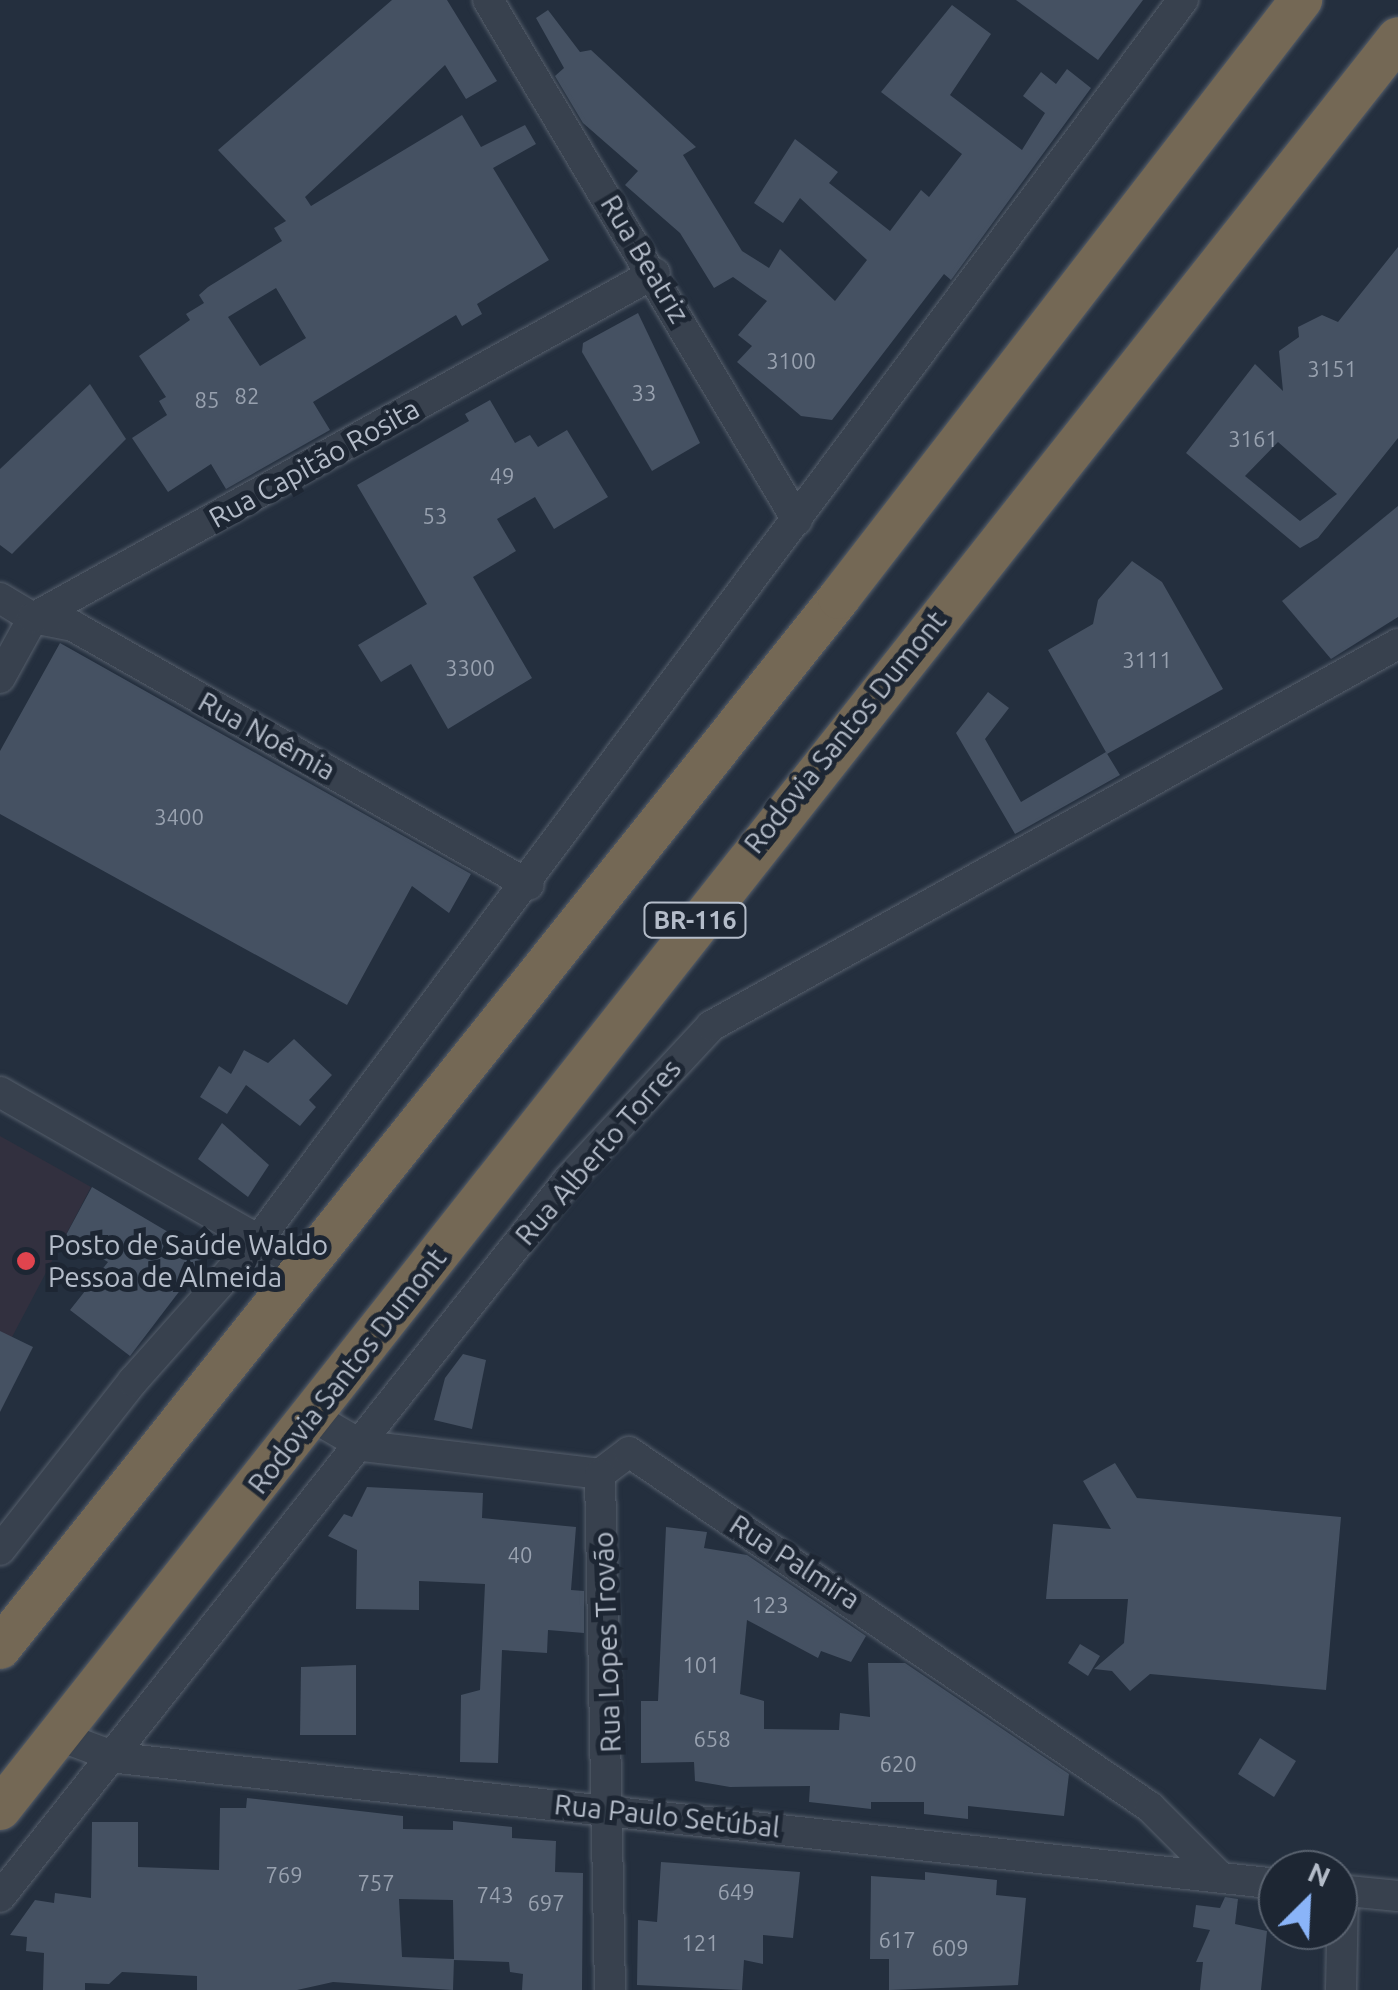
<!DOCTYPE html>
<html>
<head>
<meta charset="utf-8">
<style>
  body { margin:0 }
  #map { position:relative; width:1398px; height:1990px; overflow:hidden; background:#242f3e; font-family:Ubuntu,sans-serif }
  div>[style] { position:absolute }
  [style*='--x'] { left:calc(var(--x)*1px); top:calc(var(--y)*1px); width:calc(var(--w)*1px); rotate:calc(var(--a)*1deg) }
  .medical>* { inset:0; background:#32303f }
  .building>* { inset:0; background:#455162 }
  .roads { filter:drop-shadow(0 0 2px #565f6c) drop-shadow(0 0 2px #565f6c) }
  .minor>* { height:30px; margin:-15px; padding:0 15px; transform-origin:15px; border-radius:15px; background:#38414e }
  .highway>* { height:42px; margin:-21px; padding:0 21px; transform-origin:21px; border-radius:21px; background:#746855 }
  .dots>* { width:28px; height:28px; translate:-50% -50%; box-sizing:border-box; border:5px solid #1d2633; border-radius:50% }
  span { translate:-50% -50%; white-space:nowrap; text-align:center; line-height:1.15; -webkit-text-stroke:10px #1d2633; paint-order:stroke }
  .number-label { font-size:22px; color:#98a1af }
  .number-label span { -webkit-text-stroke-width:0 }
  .shield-label span { padding:2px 8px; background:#1d2633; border:2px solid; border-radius:8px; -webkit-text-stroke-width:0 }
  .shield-label { font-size:25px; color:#b4bcc9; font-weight:700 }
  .street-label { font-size:28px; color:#b4bcc9 }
  .poi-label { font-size:28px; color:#b4bcc9 }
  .left { translate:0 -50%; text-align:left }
  .north { position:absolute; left:1258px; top:1850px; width:100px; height:100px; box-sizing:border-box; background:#1d2633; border:2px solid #59626f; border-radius:50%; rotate:24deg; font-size:28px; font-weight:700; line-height:40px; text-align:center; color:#b4bcc9 }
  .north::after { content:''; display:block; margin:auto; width:35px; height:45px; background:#8ab4f8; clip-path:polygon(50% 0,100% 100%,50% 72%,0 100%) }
</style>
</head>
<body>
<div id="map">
  <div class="medical">
    <i style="clip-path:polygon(0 1136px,91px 1187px,11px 1339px,0 1334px)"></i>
  </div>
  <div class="building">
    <i style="clip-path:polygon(evenodd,392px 0,447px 0,497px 81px,466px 99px,445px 65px,305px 197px,311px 206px,462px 115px,481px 147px,525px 125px,536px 144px,493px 168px,549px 260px,477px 304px,482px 314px,462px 326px,456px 315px,313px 402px,330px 430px,226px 489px,211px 464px,168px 492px,132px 438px,167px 415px,159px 401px,166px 397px,139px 356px,190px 320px,186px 314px,204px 303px,199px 295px,208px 287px,282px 241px,274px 228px,286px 221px,218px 150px,392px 0,276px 288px,306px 338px,260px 366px,228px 317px,276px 288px)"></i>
    <i style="clip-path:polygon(1016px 0,1143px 0,1098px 60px)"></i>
    <i style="clip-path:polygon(952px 5px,991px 34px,950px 95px,1022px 150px,1045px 113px,1023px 96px,1041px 72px,1056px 84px,1067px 69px,1091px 88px,951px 280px,944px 274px,832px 420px,801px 416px,737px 362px,752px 346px,738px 335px,767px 301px,733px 277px,714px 288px,680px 233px,625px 185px,638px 171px,583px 123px,555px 76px,564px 68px,536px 18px,548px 10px,580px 52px,591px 50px,696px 147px,683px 155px,742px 251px,769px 268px,780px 249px,835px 301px,867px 260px,800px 198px,783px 223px,754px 203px,795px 139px,838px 172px,829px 183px,890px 231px,921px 190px,929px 197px,962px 154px,881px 92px)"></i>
    <i style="clip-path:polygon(evenodd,1398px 247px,1398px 438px,1318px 538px,1300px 548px,1186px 453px,1255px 364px,1283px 391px,1279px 351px,1299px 337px,1298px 327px,1322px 315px,1338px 322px,1398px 247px,1278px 442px,1337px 494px,1300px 521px,1245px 476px,1278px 442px)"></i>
    <i style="clip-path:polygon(638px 313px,700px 443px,652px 471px,582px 352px,583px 343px)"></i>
    <i style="clip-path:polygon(90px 384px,126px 439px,12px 554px,0 545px,0 469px)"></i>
    <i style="clip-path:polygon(490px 400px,515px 443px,530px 435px,538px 447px,567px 430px,608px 497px,554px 529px,535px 497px,497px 519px,516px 551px,473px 577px,532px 678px,448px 729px,411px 664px,381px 682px,358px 645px,427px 604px,357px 485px,469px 421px,465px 414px)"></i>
    <i style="clip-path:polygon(1398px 506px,1398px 617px,1331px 659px,1282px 601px)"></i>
    <i style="clip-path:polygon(1132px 561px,1162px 582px,1223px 689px,1107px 754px,1048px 650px,1093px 624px,1098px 600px)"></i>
    <i style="clip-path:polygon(60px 643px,471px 874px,449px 913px,412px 886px,347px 1005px,0 814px,0 751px)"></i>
    <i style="clip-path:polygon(988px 692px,1009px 708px,985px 739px,1021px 802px,1106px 752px,1120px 775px,1015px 834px,956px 733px)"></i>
    <i style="clip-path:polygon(294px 1039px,332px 1075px,309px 1100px,316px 1107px,300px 1126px,246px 1085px,227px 1114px,200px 1097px,219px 1066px,231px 1074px,244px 1050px,268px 1063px)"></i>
    <i style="clip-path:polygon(222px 1123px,269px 1165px,248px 1197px,198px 1159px)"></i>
    <i style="clip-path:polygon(92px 1187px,207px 1255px,130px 1356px,70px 1310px,108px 1262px,65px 1237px)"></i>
    <i style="clip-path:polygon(0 1331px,33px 1347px,0 1412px)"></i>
    <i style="clip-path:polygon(463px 1354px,486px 1360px,472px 1429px,434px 1420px,445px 1378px)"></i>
    <i style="clip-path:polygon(1115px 1463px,1137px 1498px,1341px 1517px,1326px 1690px,1150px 1674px,1130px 1691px,1112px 1671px,1094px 1669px,1124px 1643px,1128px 1599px,1046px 1599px,1053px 1524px,1111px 1529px,1083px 1481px)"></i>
    <i style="clip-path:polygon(367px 1487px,483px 1493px,482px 1518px,576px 1527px,571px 1590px,584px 1591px,584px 1633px,548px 1630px,547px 1653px,502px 1650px,498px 1763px,460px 1762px,461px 1695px,480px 1690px,485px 1584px,419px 1581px,419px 1610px,356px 1609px,357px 1550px,328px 1536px,344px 1514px,352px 1517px)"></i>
    <i style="clip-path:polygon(666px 1527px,707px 1532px,704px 1548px,747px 1555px,866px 1636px,851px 1662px,821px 1651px,818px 1658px,747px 1620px,740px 1694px,764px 1701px,764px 1729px,839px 1730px,840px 1713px,870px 1717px,868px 1663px,905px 1663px,1069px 1774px,1064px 1816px,968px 1806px,968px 1819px,924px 1814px,924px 1802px,871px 1802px,871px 1809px,809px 1802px,810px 1786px,730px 1787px,695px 1781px,694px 1762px,641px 1763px,641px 1701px,658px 1701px)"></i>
    <i style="clip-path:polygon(1080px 1644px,1100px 1656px,1088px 1676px,1068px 1663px)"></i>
    <i style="clip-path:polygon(356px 1665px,356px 1735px,300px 1735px,301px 1667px)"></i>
    <i style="clip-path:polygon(1260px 1738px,1296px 1761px,1274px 1797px,1238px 1774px)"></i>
    <i style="clip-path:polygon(247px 1798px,403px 1816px,403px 1829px,453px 1830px,453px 1821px,512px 1827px,512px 1838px,556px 1841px,555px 1872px,583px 1873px,582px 1990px,522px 1990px,523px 1974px,510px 1972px,509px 1962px,454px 1960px,453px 1900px,399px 1899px,402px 1957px,454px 1959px,453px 1990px,333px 1982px,297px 1990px,197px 1990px,197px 1976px,122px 1972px,109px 1984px,85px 1983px,85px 1990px,43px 1990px,44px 1953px,26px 1951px,27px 1937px,10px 1935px,35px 1900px,54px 1903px,55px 1893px,91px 1898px,92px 1822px,138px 1822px,138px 1867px,219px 1870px,220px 1808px,246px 1808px)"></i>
    <i style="clip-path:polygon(661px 1862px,800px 1872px,793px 1938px,763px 1935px,763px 1964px,744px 1960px,742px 1990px,637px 1985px,638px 1920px,657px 1922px)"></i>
    <i style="clip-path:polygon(925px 1872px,997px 1880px,996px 1895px,1026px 1898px,1018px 1985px,889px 1990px,889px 1959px,870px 1959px,871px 1876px,925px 1880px)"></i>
    <i style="clip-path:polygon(1225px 1897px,1238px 1899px,1235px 1924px,1267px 1931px,1261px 1990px,1200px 1990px,1203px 1962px,1196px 1962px,1210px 1930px,1193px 1927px,1196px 1905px,1220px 1908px)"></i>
  </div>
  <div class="roads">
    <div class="minor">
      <i style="--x:488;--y:0;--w:605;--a:59.28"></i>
      <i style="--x:0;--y:598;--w:39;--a:31"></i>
      <i style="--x:33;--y:618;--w:41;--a:11.3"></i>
      <i style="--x:73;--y:626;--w:524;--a:29.6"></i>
      <i style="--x:0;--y:678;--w:68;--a:-61.2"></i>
      <i style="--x:33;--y:618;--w:711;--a:-29.02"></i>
      <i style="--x:0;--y:1092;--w:354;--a:29.8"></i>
      <i style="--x:313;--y:1417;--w:58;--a:30.1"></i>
      <i style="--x:363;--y:1446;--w:239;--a:6.7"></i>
      <i style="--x:600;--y:1474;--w:36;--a:-37"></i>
      <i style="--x:629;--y:1452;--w:630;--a:34.27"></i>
      <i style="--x:1150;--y:1807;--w:100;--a:45"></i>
      <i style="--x:600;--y:1474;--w:516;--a:88.89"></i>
      <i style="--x:0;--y:1550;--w:215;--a:-51.8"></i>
      <i style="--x:133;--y:1381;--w:190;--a:-48.4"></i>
      <i style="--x:259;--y:1239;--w:1546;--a:-53.29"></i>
      <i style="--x:59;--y:1736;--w:63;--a:20.4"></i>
      <i style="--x:118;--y:1758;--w:1167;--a:6.2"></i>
      <i style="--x:1338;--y:1890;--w:60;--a:5.7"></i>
      <i style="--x:0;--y:1897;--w:915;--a:-51.61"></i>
      <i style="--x:568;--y:1180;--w:210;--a:-47.1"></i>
      <i style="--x:711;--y:1026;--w:786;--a:-29.08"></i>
      <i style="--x:1341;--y:1990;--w:99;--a:-88.8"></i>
    </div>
    <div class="highway">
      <i style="--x:0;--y:1648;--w:1344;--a:-51.37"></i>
      <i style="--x:839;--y:598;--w:756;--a:-52.31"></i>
      <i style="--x:0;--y:1809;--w:2256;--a:-51.71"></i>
    </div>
  </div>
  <div class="dots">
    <i style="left:26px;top:1261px;background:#e0444e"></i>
  </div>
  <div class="number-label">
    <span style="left:791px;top:361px">3100</span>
    <span style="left:1332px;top:369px">3151</span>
    <span style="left:644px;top:393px">33</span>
    <span style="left:247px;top:396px">82</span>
    <span style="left:207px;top:400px">85</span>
    <span style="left:1253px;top:439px">3161</span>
    <span style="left:502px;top:476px">49</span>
    <span style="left:435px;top:516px">53</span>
    <span style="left:1147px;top:660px">3111</span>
    <span style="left:470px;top:668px">3300</span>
    <span style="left:179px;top:817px">3400</span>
    <span style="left:520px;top:1555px">40</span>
    <span style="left:770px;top:1605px">123</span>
    <span style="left:701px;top:1665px">101</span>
    <span style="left:712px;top:1739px">658</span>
    <span style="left:898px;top:1764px">620</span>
    <span style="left:284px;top:1875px">769</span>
    <span style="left:376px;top:1883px">757</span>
    <span style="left:736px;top:1892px">649</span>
    <span style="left:495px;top:1895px">743</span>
    <span style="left:546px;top:1903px">697</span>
    <span style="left:897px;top:1940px">617</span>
    <span style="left:700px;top:1943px">121</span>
    <span style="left:950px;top:1948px">609</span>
  </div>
  <div class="shield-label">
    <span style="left:695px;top:920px">BR-116</span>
  </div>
  <div class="street-label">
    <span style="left:645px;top:259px;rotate:59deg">Rua Beatriz</span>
    <span style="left:314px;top:463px;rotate:-29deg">Rua Capitão Rosita</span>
    <span style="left:845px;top:732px;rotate:-51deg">Rodovia Santos Dumont</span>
    <span style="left:267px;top:736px;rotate:29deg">Rua Noêmia</span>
    <span style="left:598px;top:1152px;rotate:-49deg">Rua Alberto Torres</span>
    <span style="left:347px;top:1371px;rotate:-52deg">Rodovia Santos Dumont</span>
    <span style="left:795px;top:1562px;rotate:33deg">Rua Palmira</span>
    <span style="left:607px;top:1642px;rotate:-92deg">Rua Lopes Trovão</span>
    <span style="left:667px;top:1816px;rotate:6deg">Rua Paulo Setúbal</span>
  </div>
  <div class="poi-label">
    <span class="left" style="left:48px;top:1261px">Posto de Saúde Waldo<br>Pessoa de Almeida</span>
  </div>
  <div class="north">N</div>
</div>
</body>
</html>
